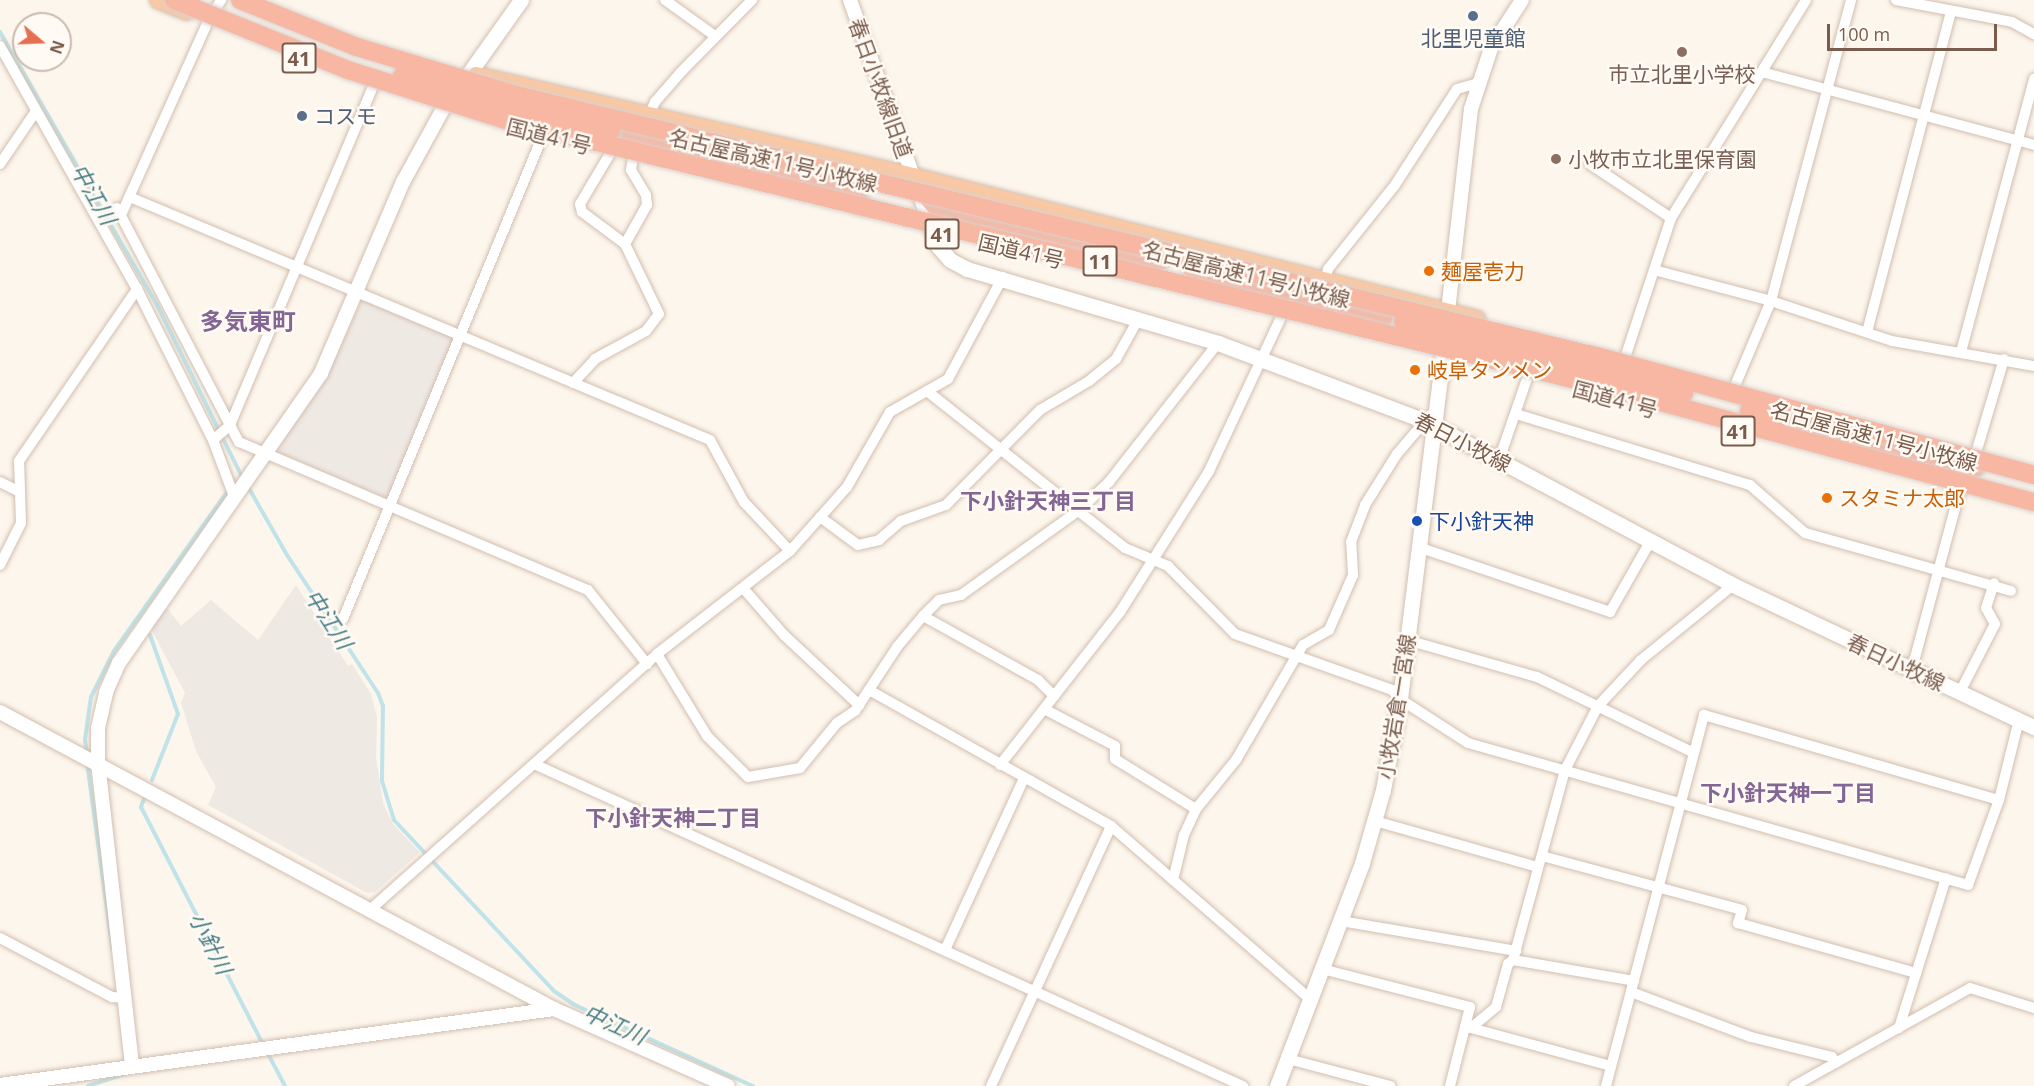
<!DOCTYPE html>
<html>
<head>
<meta charset="utf-8">
<style>
  body { margin:0 }
  #map { position:relative; width:2034px; height:1086px; overflow:hidden; background:#fdf6ec; font-family:"Open Sans","Noto Sans JP",sans-serif }
  div>[style] { position:absolute }
  [style*='--x'] { left:calc(var(--x)*1px); top:calc(var(--y)*1px); width:calc(var(--w)*1px); rotate:calc(var(--a)*1deg) }
  .industrial>* { inset:0; background:#efe9e4 }
  .stream>* { height:4px; margin:-2px; padding:0 2px; transform-origin:2px; border-radius:2px; background:#bfe3e8 }
  .roads { filter:drop-shadow(0 0 2px #d1beb0) drop-shadow(0 0 2px #d1beb0) }
  .minor>* { height:10px; margin:-5px; padding:0 5px; transform-origin:5px; border-radius:5px; background:#fff }
  .tertiary>* { height:14px; margin:-7px; padding:0 7px; transform-origin:7px; border-radius:7px; background:#fff }
  .secondary>* { height:15px; margin:-7.5px; padding:0 7.5px; transform-origin:7.5px; border-radius:7.5px; background:#fff }
  .trunk>* { height:16px; margin:-8px; padding:0 8px; transform-origin:8px; border-radius:8px; background:#f9c8a4 }
  .motorway>* { height:18px; margin:-9px; padding:0 9px; transform-origin:9px; border-radius:9px; background:#f7b7a3 }
  .bridges { filter:drop-shadow(0 0 2px #dad1cd) drop-shadow(0 0 2px #dad1cd) }
  .motorway-bridge>* { height:18px; margin:-9px; padding:0 9px; transform-origin:9px; border-radius:9px; background:#f7b7a3 }
  .dots>* { width:16px; height:16px; translate:-50% -50%; box-sizing:border-box; border:3px solid #fffaf3; border-radius:50% }
  span { translate:-50% -50%; white-space:nowrap; text-align:center; line-height:1.15; -webkit-text-stroke:5px #fffaf3; paint-order:stroke }
  .shield-label span { padding:2px 4px; background:#fffaf3; border:2px solid; border-radius:4px; -webkit-text-stroke-width:0 }
  .shield-label { font-size:20px; color:#7a5c4d; font-weight:700 }
  .service-label { font-size:21px; color:#4e5e75 }
  .left { translate:0 -50%; text-align:left }
  .education-label { font-size:21px; color:#785e54 }
  .street-label { font-size:21px; color:#7a5c4d }
  .food-label { font-size:21px; color:#c56008 }
  .transit-label { font-size:21px; color:#164399 }
  .water-label { font-size:22px; color:#437c86; font-style:italic }
  .neighbourhood-label { font-size:22px; color:#846695; font-weight:700 }
  .quarter-label { font-size:24px; color:#846695; font-weight:700 }
  .north { position:absolute; left:12px; top:12px; width:60px; height:60px; box-sizing:border-box; background:#fffaf3; border:2px solid #cabbb1; border-radius:50%; rotate:109deg; font-size:16px; font-weight:700; line-height:24px; text-align:center; color:#7a5c4d }
  .north::after { content:''; display:block; margin:auto; width:21px; height:27px; background:#e76f51; clip-path:polygon(50% 0,100% 100%,50% 72%,0 100%) }
  .scale { position:absolute; left:1827px; top:24px; width:170px; height:27px; box-sizing:border-box; border:3px solid #7a5c4d; border-top:0; padding-left:8px; font-size:18px; line-height:21px; white-space:nowrap; color:#7a5c4d; -webkit-text-stroke:4px #fffaf3; paint-order:stroke }
</style>
</head>
<body>
<div id="map">
  <div class="industrial">
    <i style="clip-path:polygon(366px 300px,452px 337px,454px 341px,389px 496px,384px 497px,280px 454px,278px 449px,328px 373px,361px 302px)"></i>
    <i style="clip-path:polygon(296px 585px,348px 666px,352px 664px,371px 694px,377px 717px,376px 757px,383px 803px,393px 824px,420px 852px,375px 892px,367px 893px,208px 805px,216px 787px,196px 751px,181px 703px,185px 693px,151px 629px,167px 608px,181px 626px,211px 600px,258px 640px)"></i>
  </div>
  <div class="stream">
    <i style="--x:0;--y:32;--w:313;--a:60.1"></i>
    <i style="--x:156;--y:303;--w:196;--a:63.7"></i>
    <i style="--x:247;--y:485;--w:81;--a:60.3"></i>
    <i style="--x:287;--y:555;--w:165;--a:56.6"></i>
    <i style="--x:378;--y:693;--w:14;--a:69"></i>
    <i style="--x:383;--y:706;--w:75;--a:90.8"></i>
    <i style="--x:382;--y:781;--w:41;--a:72.9"></i>
    <i style="--x:394;--y:820;--w:234;--a:46.9"></i>
    <i style="--x:554;--y:991;--w:25;--a:34"></i>
    <i style="--x:575;--y:1005;--w:196;--a:24.5"></i>
    <i style="--x:150;--y:635;--w:84;--a:70.5"></i>
    <i style="--x:178;--y:714;--w:71;--a:111.5"></i>
    <i style="--x:87;--y:754;--w:15;--a:-98"></i>
    <i style="--x:85;--y:739;--w:42;--a:-81.9"></i>
    <i style="--x:91;--y:697;--w:51;--a:-63.4"></i>
    <i style="--x:114;--y:651;--w:199;--a:-54.6"></i>
    <i style="--x:87;--y:762;--w:188;--a:82.3"></i>
    <i style="--x:144;--y:799;--w:9;--a:111"></i>
    <i style="--x:141;--y:807;--w:269;--a:62.8"></i>
    <i style="--x:267;--y:1052;--w:38;--a:62"></i>
    <i style="--x:88;--y:1086;--w:41;--a:-18.4"></i>
  </div>
  <div class="roads">
    <div class="minor">
      <i style="--x:665;--y:0;--w:62;--a:35.8"></i>
      <i style="--x:1896;--y:0;--w:118;--a:10.7"></i>
      <i style="--x:2012;--y:22;--w:25;--a:29"></i>
      <i style="--x:0;--y:46;--w:279;--a:60.6"></i>
      <i style="--x:137;--y:289;--w:169;--a:63.3"></i>
      <i style="--x:213;--y:440;--w:63;--a:69.6"></i>
      <i style="--x:1762;--y:72;--w:282;--a:15"></i>
      <i style="--x:648;--y:117;--w:17;--a:-65"></i>
      <i style="--x:655;--y:102;--w:38;--a:-49"></i>
      <i style="--x:680;--y:73;--w:103;--a:-45.4"></i>
      <i style="--x:0;--y:164;--w:64;--a:-55.8"></i>
      <i style="--x:1590;--y:164;--w:97;--a:33.7"></i>
      <i style="--x:132;--y:198;--w:627;--a:22.72"></i>
      <i style="--x:710;--y:440;--w:71;--a:61.3"></i>
      <i style="--x:744;--y:502;--w:67;--a:46.8"></i>
      <i style="--x:117;--y:208;--w:264;--a:62.5"></i>
      <i style="--x:239;--y:442;--w:379;--a:23"></i>
      <i style="--x:588;--y:590;--w:95;--a:51.4"></i>
      <i style="--x:121;--y:215;--w:213;--a:-65.8"></i>
      <i style="--x:208;--y:21;--w:25;--a:-58"></i>
      <i style="--x:625;--y:244;--w:45;--a:-60.6"></i>
      <i style="--x:647;--y:205;--w:10;--a:-96"></i>
      <i style="--x:646;--y:195;--w:29;--a:-121"></i>
      <i style="--x:631;--y:170;--w:13;--a:-81"></i>
      <i style="--x:1654;--y:270;--w:121;--a:14.8"></i>
      <i style="--x:1771;--y:301;--w:127;--a:18.3"></i>
      <i style="--x:1892;--y:341;--w:144;--a:10"></i>
      <i style="--x:1325;--y:281;--w:12;--a:-76"></i>
      <i style="--x:1328;--y:269;--w:107;--a:-51.4"></i>
      <i style="--x:1395;--y:185;--w:114;--a:-57.1"></i>
      <i style="--x:1457;--y:89;--w:22;--a:-16"></i>
      <i style="--x:1867;--y:332;--w:331;--a:-75.3"></i>
      <i style="--x:1961;--y:352;--w:283;--a:-75"></i>
      <i style="--x:1625;--y:358;--w:147;--a:-71.8"></i>
      <i style="--x:1671;--y:218;--w:256;--a:-58.2"></i>
      <i style="--x:573;--y:383;--w:33;--a:-47"></i>
      <i style="--x:595;--y:359;--w:58;--a:-28.8"></i>
      <i style="--x:646;--y:331;--w:21;--a:-53"></i>
      <i style="--x:659;--y:314;--w:78;--a:-115.9"></i>
      <i style="--x:625;--y:244;--w:54;--a:-143.3"></i>
      <i style="--x:582;--y:212;--w:8;--a:-104"></i>
      <i style="--x:580;--y:204;--w:61;--a:-59.2"></i>
      <i style="--x:1734;--y:388;--w:95;--a:-67"></i>
      <i style="--x:1771;--y:301;--w:311;--a:-75.1"></i>
      <i style="--x:927;--y:391;--w:253;--a:38.4"></i>
      <i style="--x:1125;--y:548;--w:47;--a:22.7"></i>
      <i style="--x:1168;--y:566;--w:95;--a:45.4"></i>
      <i style="--x:1235;--y:634;--w:167;--a:19.6"></i>
      <i style="--x:1392;--y:690;--w:12;--a:48"></i>
      <i style="--x:1400;--y:699;--w:81;--a:32.9"></i>
      <i style="--x:1468;--y:743;--w:520;--a:15.85"></i>
      <i style="--x:1968;--y:885;--w:90;--a:-70"></i>
      <i style="--x:1999;--y:800;--w:82;--a:-76"></i>
      <i style="--x:1516;--y:414;--w:245;--a:16.9"></i>
      <i style="--x:1750;--y:485;--w:73;--a:41.1"></i>
      <i style="--x:1805;--y:533;--w:214;--a:15.7"></i>
      <i style="--x:213;--y:440;--w:23;--a:-41"></i>
      <i style="--x:230;--y:425;--w:368;--a:-67.1"></i>
      <i style="--x:1976;--y:453;--w:98;--a:-73.4"></i>
      <i style="--x:1499;--y:460;--w:89;--a:-71"></i>
      <i style="--x:0;--y:482;--w:20;--a:27"></i>
      <i style="--x:820;--y:517;--w:47;--a:36.4"></i>
      <i style="--x:858;--y:545;--w:22;--a:-13"></i>
      <i style="--x:879;--y:540;--w:29;--a:-41"></i>
      <i style="--x:901;--y:521;--w:48;--a:-19.6"></i>
      <i style="--x:946;--y:505;--w:134;--a:-45.3"></i>
      <i style="--x:1040;--y:410;--w:57;--a:-30.6"></i>
      <i style="--x:1089;--y:381;--w:35;--a:-39"></i>
      <i style="--x:1116;--y:359;--w:47;--a:-60.7"></i>
      <i style="--x:1418;--y:547;--w:203;--a:18.7"></i>
      <i style="--x:1610;--y:612;--w:83;--a:-60.3"></i>
      <i style="--x:0;--y:565;--w:47;--a:-63.4"></i>
      <i style="--x:21;--y:523;--w:62;--a:-91.8"></i>
      <i style="--x:19;--y:461;--w:209;--a:-55.5"></i>
      <i style="--x:743;--y:588;--w:62;--a:48.9"></i>
      <i style="--x:784;--y:635;--w:103;--a:43"></i>
      <i style="--x:923;--y:616;--w:132;--a:29.1"></i>
      <i style="--x:1038;--y:680;--w:23;--a:45"></i>
      <i style="--x:343;--y:619;--w:524;--a:-67.55"></i>
      <i style="--x:1407;--y:640;--w:135;--a:15.9"></i>
      <i style="--x:1537;--y:677;--w:174;--a:25.8"></i>
      <i style="--x:657;--y:654;--w:96;--a:58.6"></i>
      <i style="--x:707;--y:736;--w:58;--a:45"></i>
      <i style="--x:748;--y:777;--w:53;--a:-9.8"></i>
      <i style="--x:800;--y:768;--w:58;--a:-50.6"></i>
      <i style="--x:837;--y:723;--w:22;--a:-34"></i>
      <i style="--x:855;--y:711;--w:77;--a:-56.7"></i>
      <i style="--x:897;--y:647;--w:40;--a:-50"></i>
      <i style="--x:923;--y:616;--w:23;--a:-45"></i>
      <i style="--x:939;--y:600;--w:23;--a:-13"></i>
      <i style="--x:961;--y:595;--w:144;--a:-35.7"></i>
      <i style="--x:1078;--y:511;--w:42;--a:-43.1"></i>
      <i style="--x:1109;--y:482;--w:177;--a:-51.9"></i>
      <i style="--x:1912;--y:669;--w:185;--a:-75"></i>
      <i style="--x:869;--y:690;--w:278;--a:29.3"></i>
      <i style="--x:1111;--y:826;--w:265;--a:41"></i>
      <i style="--x:1960;--y:692;--w:76;--a:-62.8"></i>
      <i style="--x:1995;--y:624;--w:18;--a:-119"></i>
      <i style="--x:1986;--y:608;--w:26;--a:-72"></i>
      <i style="--x:1044;--y:709;--w:80;--a:27.5"></i>
      <i style="--x:1115;--y:746;--w:13;--a:90"></i>
      <i style="--x:1115;--y:759;--w:95;--a:31.7"></i>
      <i style="--x:534;--y:764;--w:779;--a:24.43"></i>
      <i style="--x:1000;--y:765;--w:194;--a:-51.9"></i>
      <i style="--x:1120;--y:612;--w:167;--a:-57.7"></i>
      <i style="--x:1209;--y:471;--w:174;--a:-64.9"></i>
      <i style="--x:1375;--y:821;--w:169;--a:15.8"></i>
      <i style="--x:1542;--y:856;--w:207;--a:15.1"></i>
      <i style="--x:1742;--y:910;--w:14;--a:107"></i>
      <i style="--x:1738;--y:923;--w:185;--a:15.7"></i>
      <i style="--x:1173;--y:880;--w:46;--a:-76.3"></i>
      <i style="--x:1184;--y:835;--w:29;--a:-65"></i>
      <i style="--x:1196;--y:809;--w:63;--a:-50.8"></i>
      <i style="--x:1236;--y:760;--w:133;--a:-59.8"></i>
      <i style="--x:1303;--y:645;--w:30;--a:-30"></i>
      <i style="--x:1329;--y:630;--w:60;--a:-66.4"></i>
      <i style="--x:1353;--y:575;--w:33;--a:-93"></i>
      <i style="--x:1351;--y:542;--w:40;--a:-69"></i>
      <i style="--x:1365;--y:505;--w:60;--a:-57.9"></i>
      <i style="--x:1397;--y:454;--w:43;--a:-49.7"></i>
      <i style="--x:371;--y:909;--w:383;--a:-41.7"></i>
      <i style="--x:657;--y:654;--w:168;--a:-37.8"></i>
      <i style="--x:790;--y:551;--w:86;--a:-48.3"></i>
      <i style="--x:847;--y:487;--w:86;--a:-60.2"></i>
      <i style="--x:890;--y:412;--w:67;--a:-29.6"></i>
      <i style="--x:948;--y:379;--w:116;--a:-61.7"></i>
      <i style="--x:1341;--y:921;--w:178;--a:9.7"></i>
      <i style="--x:0;--y:938;--w:127;--a:27.8"></i>
      <i style="--x:112;--y:997;--w:14;--a:4"></i>
      <i style="--x:945;--y:950;--w:189;--a:-65.3"></i>
      <i style="--x:1513;--y:960;--w:123;--a:9.8"></i>
      <i style="--x:1322;--y:969;--w:153;--a:14.4"></i>
      <i style="--x:1470;--y:1007;--w:81;--a:104.2"></i>
      <i style="--x:1631;--y:992;--w:128;--a:20.6"></i>
      <i style="--x:1751;--y:1037;--w:83;--a:13.9"></i>
      <i style="--x:1832;--y:1057;--w:7;--a:56"></i>
      <i style="--x:1465;--y:1026;--w:6;--a:18"></i>
      <i style="--x:1471;--y:1028;--w:33;--a:-40"></i>
      <i style="--x:1496;--y:1007;--w:45;--a:-74.4"></i>
      <i style="--x:1508;--y:964;--w:6;--a:-39"></i>
      <i style="--x:1513;--y:960;--w:197;--a:-74.7"></i>
      <i style="--x:1565;--y:770;--w:72;--a:-62.7"></i>
      <i style="--x:1598;--y:706;--w:63;--a:-46.9"></i>
      <i style="--x:1641;--y:660;--w:119;--a:-39.2"></i>
      <i style="--x:1471;--y:1028;--w:145;--a:15.2"></i>
      <i style="--x:1899;--y:1028;--w:157;--a:-72.6"></i>
      <i style="--x:1288;--y:1059;--w:106;--a:14.8"></i>
      <i style="--x:991;--y:1086;--w:286;--a:-65.2"></i>
      <i style="--x:1606;--y:1086;--w:384;--a:-75.2"></i>
      <i style="--x:1704;--y:715;--w:307;--a:16.1"></i>
      <i style="--x:1794;--y:1086;--w:201;--a:-29.1"></i>
      <i style="--x:1970;--y:988;--w:67;--a:17.4"></i>
    </div>
    <div class="tertiary">
      <i style="--x:850;--y:0;--w:187;--a:70.3"></i>
      <i style="--x:1448;--y:311;--w:203;--a:-83.5"></i>
      <i style="--x:1471;--y:109;--w:64;--a:-71.8"></i>
      <i style="--x:1491;--y:48;--w:57;--a:-57.1"></i>
      <i style="--x:0;--y:712;--w:629;--a:28.2"></i>
      <i style="--x:554;--y:1009;--w:190;--a:23.9"></i>
      <i style="--x:132;--y:1065;--w:304;--a:-96.4"></i>
      <i style="--x:98;--y:763;--w:35;--a:-90"></i>
      <i style="--x:98;--y:728;--w:37;--a:-77"></i>
      <i style="--x:106;--y:692;--w:32;--a:-66"></i>
      <i style="--x:119;--y:663;--w:353;--a:-55.1"></i>
      <i style="--x:321;--y:373;--w:208;--a:-66.8"></i>
      <i style="--x:403;--y:182;--w:85;--a:-61.3"></i>
      <i style="--x:0;--y:1085;--w:559;--a:-7.81"></i>
    </div>
    <div class="secondary">
      <i style="--x:462;--y:83;--w:102;--a:-54.6"></i>
      <i style="--x:917;--y:187;--w:63;--a:70.4"></i>
      <i style="--x:938;--y:246;--w:18;--a:49"></i>
      <i style="--x:950;--y:260;--w:19;--a:28"></i>
      <i style="--x:967;--y:269;--w:262;--a:16.4"></i>
      <i style="--x:1218;--y:343;--w:221;--a:20.6"></i>
      <i style="--x:1425;--y:421;--w:349;--a:28"></i>
      <i style="--x:1733;--y:585;--w:333;--a:25.3"></i>
      <i style="--x:1277;--y:1086;--w:239;--a:-69.1"></i>
      <i style="--x:1362;--y:863;--w:76;--a:-74"></i>
      <i style="--x:1383;--y:790;--w:93;--a:-79.4"></i>
      <i style="--x:1400;--y:699;--w:364;--a:-82.9"></i>
    </div>
    <div class="trunk">
      <i style="--x:158;--y:0;--w:31;--a:22"></i>
      <i style="--x:476;--y:75;--w:449;--a:13"></i>
      <i style="--x:913;--y:176;--w:582;--a:14.23"></i>
    </div>
    <div class="motorway">
      <i style="--x:615;--y:132;--w:238;--a:14.1"></i>
      <i style="--x:846;--y:190;--w:21;--a:43"></i>
      <i style="--x:926;--y:195;--w:16;--a:50"></i>
      <i style="--x:936;--y:207;--w:231;--a:13.3"></i>
      <i style="--x:1191;--y:267;--w:199;--a:14.5"></i>
      <i style="--x:1779;--y:419;--w:202;--a:14"></i>
    </div>
  </div>
  <div class="bridges">
    <div class="motorway-bridge">
      <i style="--x:174;--y:0;--w:188;--a:21.9"></i>
      <i style="--x:348;--y:70;--w:166;--a:17.6"></i>
      <i style="--x:506;--y:120;--w:1119;--a:13.65"></i>
      <i style="--x:1593;--y:384;--w:457;--a:15"></i>
      <i style="--x:240;--y:0;--w:126;--a:21.9"></i>
      <i style="--x:357;--y:47;--w:166;--a:16.8"></i>
      <i style="--x:516;--y:95;--w:1115;--a:13.59"></i>
      <i style="--x:1600;--y:357;--w:450;--a:15.2"></i>
      <i style="--x:402;--y:76;--w:216;--a:14.7"></i>
      <i style="--x:1403;--y:322;--w:290;--a:14.2"></i>
      <i style="--x:1749;--y:411;--w:31;--a:15"></i>
    </div>
  </div>
  <div class="dots">
    <i style="left:1473px;top:16px;background:#5c6f8a"></i>
    <i style="left:1682px;top:52px;background:#8d6e63"></i>
    <i style="left:302px;top:116px;background:#5c6f8a"></i>
    <i style="left:1556px;top:159px;background:#8d6e63"></i>
    <i style="left:1429px;top:271px;background:#e8710a"></i>
    <i style="left:1415px;top:370px;background:#e8710a"></i>
    <i style="left:1827px;top:498px;background:#e8710a"></i>
    <i style="left:1417px;top:521px;background:#1a4fb4"></i>
  </div>
  <div class="shield-label">
    <span style="left:299px;top:58px">41</span>
    <span style="left:942px;top:234px">41</span>
    <span style="left:1100px;top:261px">11</span>
    <span style="left:1738px;top:431px">41</span>
  </div>
  <div class="service-label">
    <span style="left:1473px;top:38px">北里児童館</span>
    <span class="left" style="left:314px;top:116px">コスモ</span>
  </div>
  <div class="education-label">
    <span style="left:1682px;top:74px">市立北里小学校</span>
    <span class="left" style="left:1568px;top:159px">小牧市立北里保育園</span>
  </div>
  <div class="street-label">
    <span style="left:881px;top:88px;rotate:70deg">春日小牧線旧道</span>
    <span style="left:549px;top:136px;rotate:14deg">国道41号</span>
    <span style="left:773px;top:160px;rotate:13deg">名古屋高速11号小牧線</span>
    <span style="left:1021px;top:251px;rotate:13deg">国道41号</span>
    <span style="left:1246px;top:274px;rotate:14deg">名古屋高速11号小牧線</span>
    <span style="left:1615px;top:399px;rotate:15deg">国道41号</span>
    <span style="left:1874px;top:436px;rotate:15deg">名古屋高速11号小牧線</span>
    <span style="left:1463px;top:442px;rotate:27deg">春日小牧線</span>
    <span style="left:1896px;top:662px;rotate:25deg">春日小牧線</span>
    <span style="left:1396px;top:707px;rotate:-81deg">小牧岩倉一宮線</span>
  </div>
  <div class="food-label">
    <span class="left" style="left:1441px;top:271px">麺屋壱力</span>
    <span class="left" style="left:1427px;top:370px">岐阜タンメン</span>
    <span class="left" style="left:1839px;top:498px">スタミナ太郎</span>
  </div>
  <div class="transit-label">
    <span class="left" style="left:1429px;top:521px">下小針天神</span>
  </div>
  <div class="water-label">
    <span style="left:94px;top:194px;rotate:60deg">中江川</span>
    <span style="left:329px;top:619px;rotate:57deg">中江川</span>
    <span style="left:211px;top:943px;rotate:63deg">小針川</span>
    <span style="left:615px;top:1024px;rotate:24deg">中江川</span>
  </div>
  <div class="neighbourhood-label">
    <span style="left:1048px;top:501px">下小針天神三丁目</span>
    <span style="left:1788px;top:793px">下小針天神一丁目</span>
    <span style="left:673px;top:818px">下小針天神二丁目</span>
  </div>
  <div class="quarter-label">
    <span style="left:248px;top:321px">多気東町</span>
  </div>
  <div class="north">N</div>
  <div class="scale">100 m</div>
</div>
</body>
</html>
